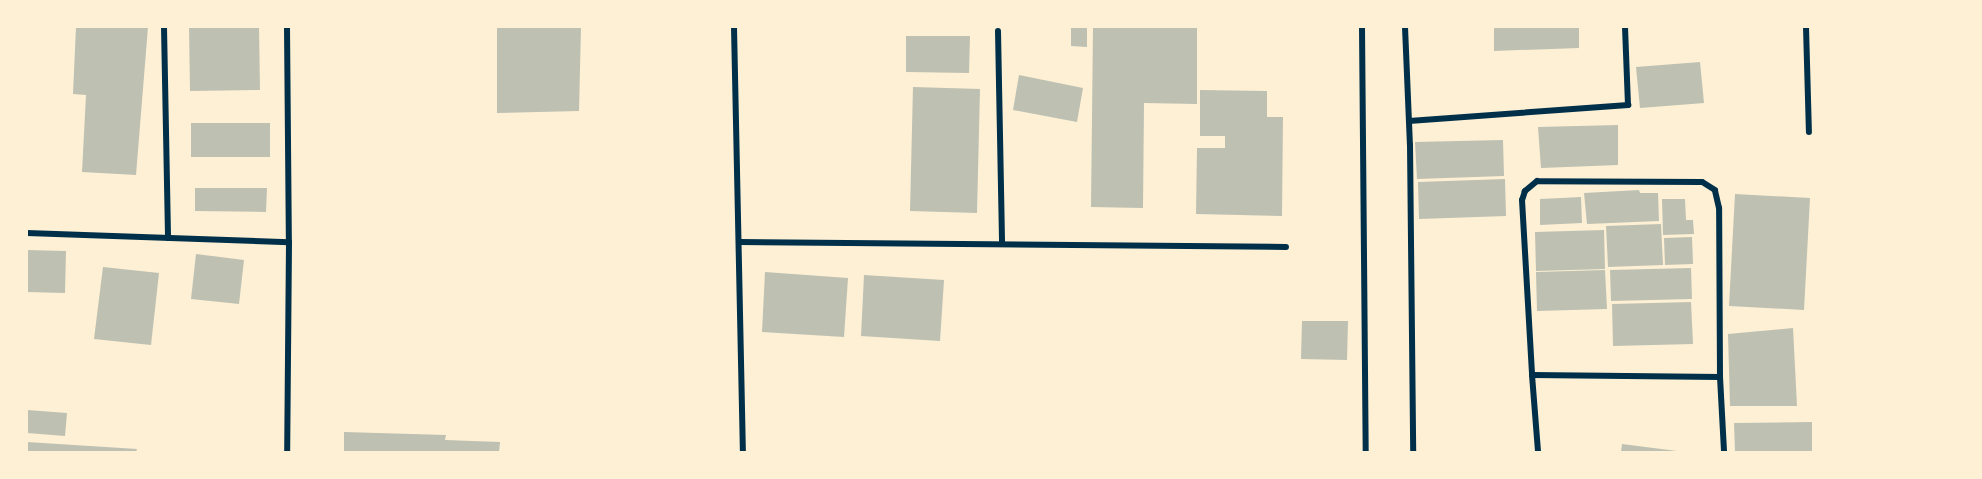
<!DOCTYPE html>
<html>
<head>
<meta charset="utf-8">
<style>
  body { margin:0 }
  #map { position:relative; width:1982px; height:479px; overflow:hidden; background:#fdf0d5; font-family:Bitter,serif }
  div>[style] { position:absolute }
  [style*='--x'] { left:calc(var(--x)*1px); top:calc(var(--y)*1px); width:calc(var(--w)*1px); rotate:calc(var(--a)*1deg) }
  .building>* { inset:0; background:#bec0b2 }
  .minor>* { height:6px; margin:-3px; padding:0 3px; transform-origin:3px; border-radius:3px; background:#003049 }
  span { translate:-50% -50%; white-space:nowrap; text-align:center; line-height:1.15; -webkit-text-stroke:5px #fdf0d5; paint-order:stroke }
  .frame { position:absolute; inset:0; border:28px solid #fdf0d5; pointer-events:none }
</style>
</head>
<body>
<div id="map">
  <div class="building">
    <i style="clip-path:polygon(76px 27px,148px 27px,136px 175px,82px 172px,86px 95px,73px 94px)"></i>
    <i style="clip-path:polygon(189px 27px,259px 27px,260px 90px,190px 91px)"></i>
    <i style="clip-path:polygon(497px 27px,581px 27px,579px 111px,497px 113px)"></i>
    <i style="clip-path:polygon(1071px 27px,1087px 27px,1087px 47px,1071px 46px)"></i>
    <i style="clip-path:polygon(1093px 27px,1197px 27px,1197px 104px,1144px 103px,1143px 208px,1091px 207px)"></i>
    <i style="clip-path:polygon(1494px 27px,1579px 27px,1579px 48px,1494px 51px)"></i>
    <i style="clip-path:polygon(906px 36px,970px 36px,969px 73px,906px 72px)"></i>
    <i style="clip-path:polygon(1700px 62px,1704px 103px,1640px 108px,1636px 67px)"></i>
    <i style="clip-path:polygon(1019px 75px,1083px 88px,1077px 122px,1013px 110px)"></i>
    <i style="clip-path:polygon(913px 87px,980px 89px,977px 213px,910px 211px)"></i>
    <i style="clip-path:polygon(1200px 90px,1267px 91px,1267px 117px,1283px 117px,1282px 216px,1196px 214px,1197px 148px,1225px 148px,1225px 136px,1200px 136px)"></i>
    <i style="clip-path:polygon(191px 123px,270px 123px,270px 157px,191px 157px)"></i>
    <i style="clip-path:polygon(1618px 125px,1618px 165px,1541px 168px,1538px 127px)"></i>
    <i style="clip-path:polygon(1503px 140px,1504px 176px,1417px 179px,1415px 142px)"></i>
    <i style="clip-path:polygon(1505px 179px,1506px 216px,1419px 219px,1418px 182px)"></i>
    <i style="clip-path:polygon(195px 188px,267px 188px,266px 212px,195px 211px)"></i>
    <i style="clip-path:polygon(1639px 190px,1640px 193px,1658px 193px,1659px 221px,1587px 224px,1584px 193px)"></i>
    <i style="clip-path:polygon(1735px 194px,1810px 198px,1804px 310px,1729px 306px)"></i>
    <i style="clip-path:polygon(1581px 197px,1582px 223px,1540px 225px,1540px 199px)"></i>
    <i style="clip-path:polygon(1662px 199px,1685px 199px,1686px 220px,1693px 220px,1694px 234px,1663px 235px)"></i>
    <i style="clip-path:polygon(1661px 224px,1663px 265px,1608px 267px,1606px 226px)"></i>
    <i style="clip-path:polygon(1604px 230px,1605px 269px,1536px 271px,1535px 232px)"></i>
    <i style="clip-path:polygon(1692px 237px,1693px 264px,1665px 265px,1664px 238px)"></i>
    <i style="clip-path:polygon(27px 250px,66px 251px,65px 293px,27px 292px)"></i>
    <i style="clip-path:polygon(196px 254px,244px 260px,239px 304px,191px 299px)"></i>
    <i style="clip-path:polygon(103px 267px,159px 273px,151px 345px,94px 339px)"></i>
    <i style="clip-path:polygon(1691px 268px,1692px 299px,1611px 301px,1610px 270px)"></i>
    <i style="clip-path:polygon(1605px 270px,1607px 309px,1537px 311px,1536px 272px)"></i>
    <i style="clip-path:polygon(765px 272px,848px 278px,844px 337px,762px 332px)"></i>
    <i style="clip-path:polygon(864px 275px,944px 280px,940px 341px,861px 336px)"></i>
    <i style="clip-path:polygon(1691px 302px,1693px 344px,1613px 346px,1612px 304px)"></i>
    <i style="clip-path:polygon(1302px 321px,1348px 321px,1347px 360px,1301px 359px)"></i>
    <i style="clip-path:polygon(1793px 328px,1797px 406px,1730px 406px,1728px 334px)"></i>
    <i style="clip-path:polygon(27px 410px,67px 413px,65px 436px,27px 433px)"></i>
    <i style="clip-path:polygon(1812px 422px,1812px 452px,1735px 452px,1734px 423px)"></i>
    <i style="clip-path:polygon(344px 432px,446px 435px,445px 440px,500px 442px,499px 452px,344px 452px)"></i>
    <i style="clip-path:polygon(27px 442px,137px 449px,136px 452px,27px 452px)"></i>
    <i style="clip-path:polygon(1622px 444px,1677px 451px,1677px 452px,1621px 452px)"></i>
  </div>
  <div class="minor">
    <i style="--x:164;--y:27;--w:211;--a:88.9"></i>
    <i style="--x:287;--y:27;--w:215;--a:89.5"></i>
    <i style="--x:734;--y:27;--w:425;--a:88.8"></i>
    <i style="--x:1362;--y:27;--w:425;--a:89.5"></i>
    <i style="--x:1405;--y:27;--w:118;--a:87.6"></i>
    <i style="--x:1410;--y:145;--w:307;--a:89.4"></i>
    <i style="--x:1806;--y:27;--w:105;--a:88.4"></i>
    <i style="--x:998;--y:31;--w:213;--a:88.9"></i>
    <i style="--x:1409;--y:121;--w:220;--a:-4.2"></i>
    <i style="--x:1628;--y:105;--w:78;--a:-92.2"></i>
    <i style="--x:27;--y:233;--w:262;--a:2"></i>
    <i style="--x:289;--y:242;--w:210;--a:90.5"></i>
    <i style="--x:739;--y:242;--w:547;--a:0.52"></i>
    <i style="--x:1532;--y:375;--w:77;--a:85.5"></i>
    <i style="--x:1720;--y:377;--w:169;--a:-90.3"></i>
    <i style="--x:1719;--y:208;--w:18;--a:-103"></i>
    <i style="--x:1715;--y:190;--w:15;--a:-148"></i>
    <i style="--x:1702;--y:182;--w:165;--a:-179.7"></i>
    <i style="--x:1537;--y:181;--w:16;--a:140"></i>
    <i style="--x:1525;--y:191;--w:9;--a:108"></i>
    <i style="--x:1522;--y:200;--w:175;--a:86.7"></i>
    <i style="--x:1532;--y:375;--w:188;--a:0.6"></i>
    <i style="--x:1720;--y:377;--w:75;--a:86.9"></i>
  </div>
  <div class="frame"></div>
</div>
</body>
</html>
